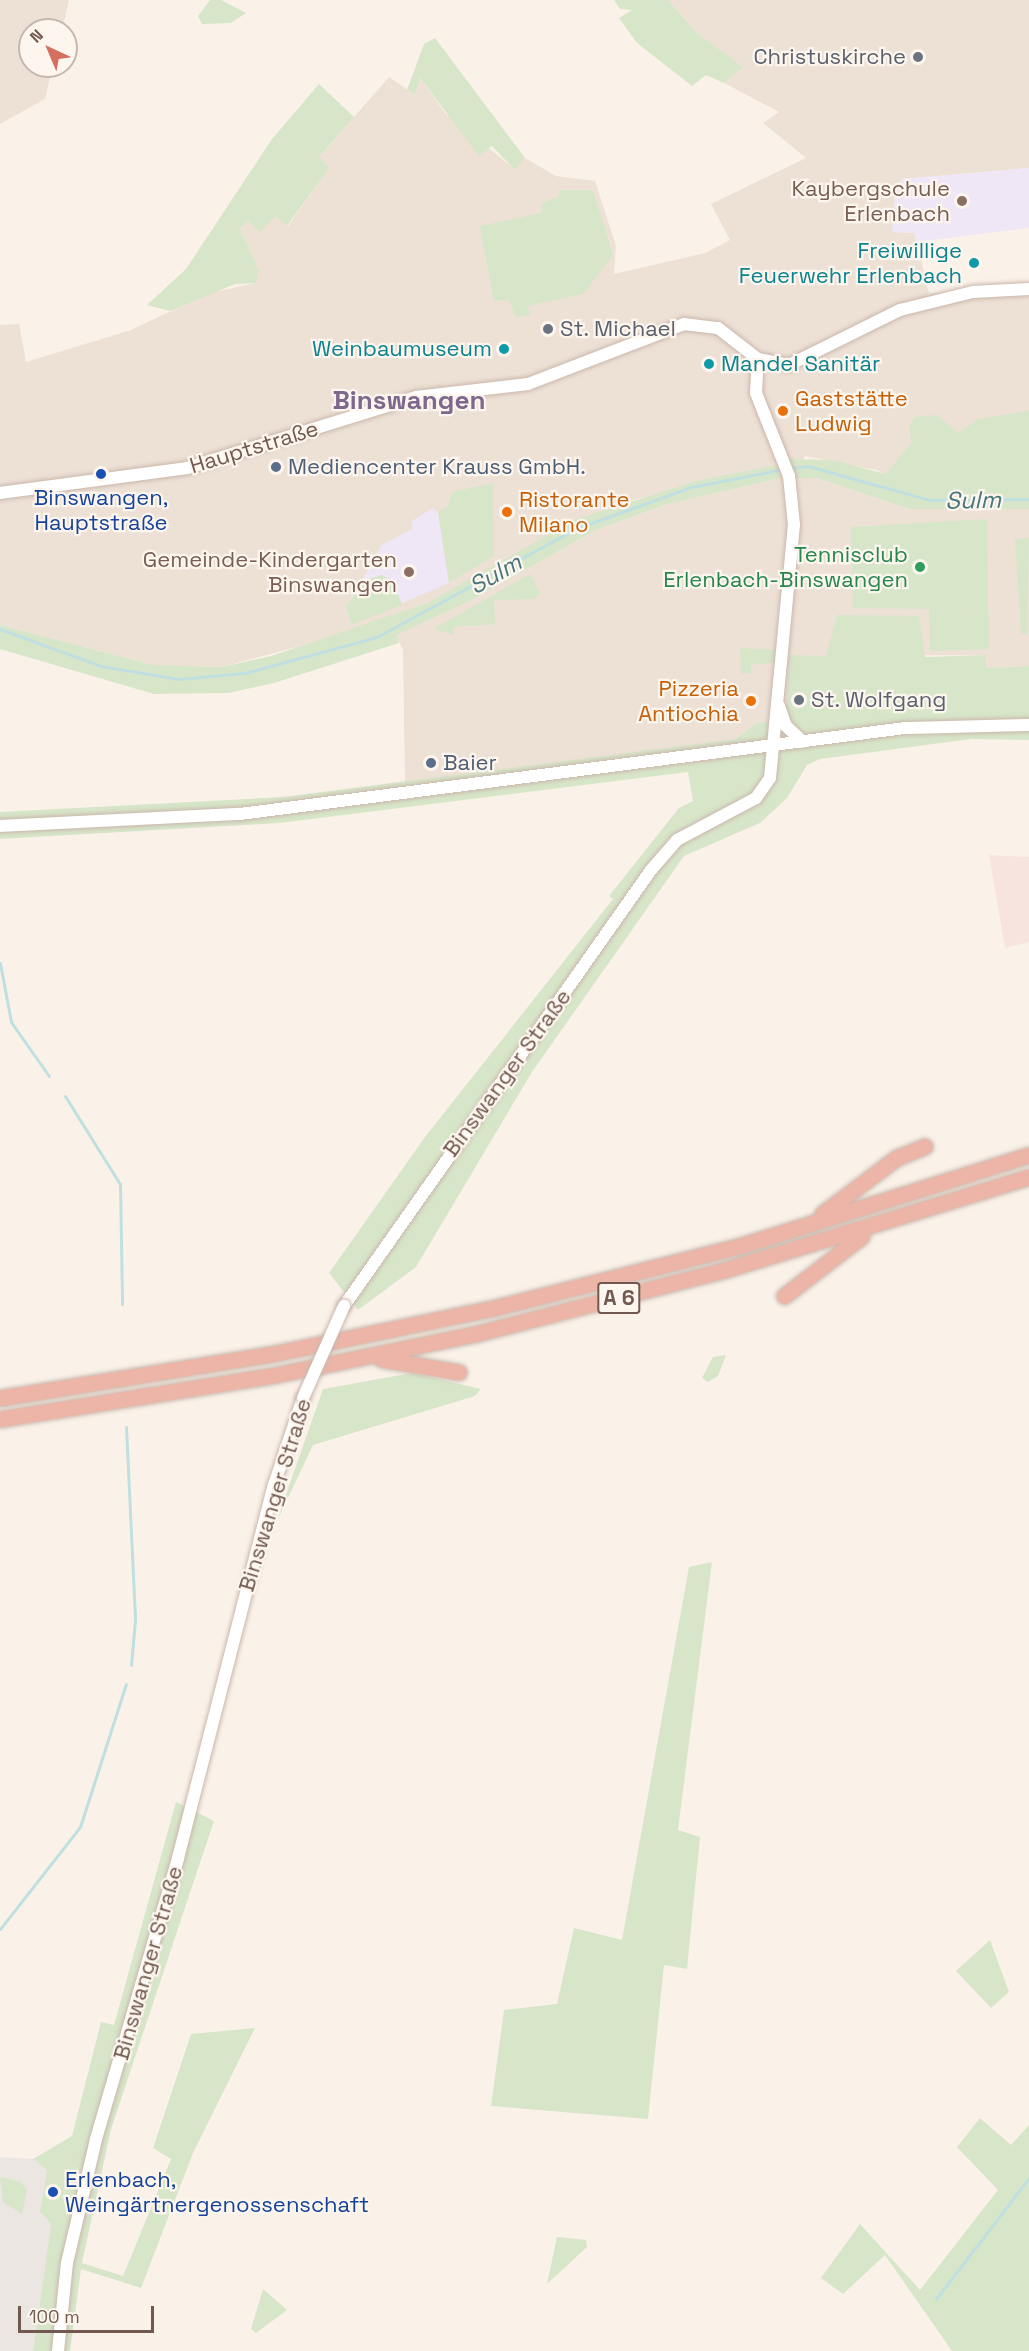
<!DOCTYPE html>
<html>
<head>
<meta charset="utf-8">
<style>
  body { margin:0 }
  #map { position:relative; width:1029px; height:2351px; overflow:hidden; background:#faf2e9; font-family:"Space Grotesk",sans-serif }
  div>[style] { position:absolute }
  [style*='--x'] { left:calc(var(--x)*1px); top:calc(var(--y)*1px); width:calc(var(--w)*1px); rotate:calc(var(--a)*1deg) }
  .residential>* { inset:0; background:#ede1d6 }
  .commercial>* { inset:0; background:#f8e4df }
  .industrial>* { inset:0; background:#ebe6e2 }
  .education>* { inset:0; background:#efe6f6 }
  .green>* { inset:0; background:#d7e6c9 }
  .stream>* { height:3px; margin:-1.5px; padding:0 1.5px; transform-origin:1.5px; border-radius:1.5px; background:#c0dfe1 }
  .roads { filter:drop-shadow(0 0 2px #cbb7ac) drop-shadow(0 0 2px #cbb7ac) }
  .secondary>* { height:12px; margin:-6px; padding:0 6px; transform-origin:6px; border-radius:6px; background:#fff }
  .highway>* { height:15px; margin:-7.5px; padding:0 7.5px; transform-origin:7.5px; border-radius:7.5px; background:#ecb5a8 }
  .bridges { filter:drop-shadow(0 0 2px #cbb7ac) drop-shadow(0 0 2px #cbb7ac) }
  .secondary-bridge>* { height:12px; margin:-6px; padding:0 6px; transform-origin:6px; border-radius:6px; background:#fff }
  .dots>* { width:16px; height:16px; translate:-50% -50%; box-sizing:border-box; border:3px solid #fdf6ef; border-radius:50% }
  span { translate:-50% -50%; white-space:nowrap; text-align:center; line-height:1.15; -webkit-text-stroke:4.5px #fdf6ef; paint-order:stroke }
  .shield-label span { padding:2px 4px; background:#fdf6ef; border:2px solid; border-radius:4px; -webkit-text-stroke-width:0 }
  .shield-label { font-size:21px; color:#715950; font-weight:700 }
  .worship-label { font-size:22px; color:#5b616d }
  .right { translate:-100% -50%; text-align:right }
  .left { translate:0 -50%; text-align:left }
  .education-label { font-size:22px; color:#785e54 }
  .culture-label { font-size:22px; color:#0d838f }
  .food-label { font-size:22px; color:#c56008 }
  .street-label { font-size:22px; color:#715950 }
  .service-label { font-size:22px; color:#4e5e75 }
  .transit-label { font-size:22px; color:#164399 }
  .leisure-label { font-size:22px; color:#27864d }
  .water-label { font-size:24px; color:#49767b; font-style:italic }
  .quarter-label { font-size:26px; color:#7e688c; font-weight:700 }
  .north { position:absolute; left:18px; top:18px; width:60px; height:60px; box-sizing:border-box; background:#fdf6ef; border:2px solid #c5b7af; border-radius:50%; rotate:316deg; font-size:16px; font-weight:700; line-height:24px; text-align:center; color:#715950 }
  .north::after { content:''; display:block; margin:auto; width:21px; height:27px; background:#d3705f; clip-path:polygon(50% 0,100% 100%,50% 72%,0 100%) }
  .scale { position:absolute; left:18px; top:2306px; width:136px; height:27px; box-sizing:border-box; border:3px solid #715950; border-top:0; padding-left:8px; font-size:18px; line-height:21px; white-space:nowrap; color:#715950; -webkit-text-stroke:4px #fdf6ef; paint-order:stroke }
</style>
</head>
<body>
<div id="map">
  <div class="residential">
    <i style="clip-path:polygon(0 0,69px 0,62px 30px,30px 30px,30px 66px,53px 66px,45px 99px,0 124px)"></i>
    <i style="clip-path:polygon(668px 0,1029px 0,1029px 168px,902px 179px,893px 232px,915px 233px,929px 294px,1029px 283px,1029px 491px,921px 489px,876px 470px,805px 456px,792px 478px,817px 478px,909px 509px,1029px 509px,1029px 666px,986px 668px,985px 655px,826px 656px,786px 720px,756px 723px,736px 739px,405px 783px,403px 650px,396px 635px,472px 600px,596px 530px,668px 504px,781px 478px,777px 465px,625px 502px,427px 603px,341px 635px,222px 667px,152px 665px,0 625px,0 325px,19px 324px,26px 362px,131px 330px,209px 293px,255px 283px,259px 270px,240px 229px,249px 221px,275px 216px,288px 226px,328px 169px,319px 157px,389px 77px,415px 95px,419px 77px,446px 114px,515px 169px,525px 158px,556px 176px,595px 181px,616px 246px,614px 274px,705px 253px,730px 240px,711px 204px,806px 158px,763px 123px,779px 112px,724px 83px,742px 67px,697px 33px)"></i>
  </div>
  <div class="commercial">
    <i style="clip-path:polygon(989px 855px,1029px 857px,1029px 942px,1005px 948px)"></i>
  </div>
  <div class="industrial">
    <i style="clip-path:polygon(0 2157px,33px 2159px,47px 2170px,40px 2210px,51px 2224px,33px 2351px,0 2351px)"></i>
  </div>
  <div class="education">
    <i style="clip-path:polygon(1029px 168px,1029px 228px,916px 242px,914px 233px,892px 232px,895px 188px,902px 179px)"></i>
    <i style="clip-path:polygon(433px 508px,438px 512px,449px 583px,351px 625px,346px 607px,382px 545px,412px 529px,412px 521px)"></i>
  </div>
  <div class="green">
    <i style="clip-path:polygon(210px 0,221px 0,246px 13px,231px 23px,202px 24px,198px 16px)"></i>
    <i style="clip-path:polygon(614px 0,668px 0,697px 33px,743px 67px,724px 83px,706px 75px,692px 86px,637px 43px,619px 18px,632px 10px,620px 9px)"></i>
    <i style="clip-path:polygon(435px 38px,525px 158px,515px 170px,492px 146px,479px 156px,420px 78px,415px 95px,407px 90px,424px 44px)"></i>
    <i style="clip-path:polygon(319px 84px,354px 117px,319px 157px,329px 168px,287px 226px,275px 216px,260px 232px,249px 221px,240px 229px,259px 270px,256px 283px,235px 284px,170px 311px,147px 305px,186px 269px,272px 139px)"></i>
    <i style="clip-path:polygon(561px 190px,593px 190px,613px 255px,583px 294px,527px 306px,530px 315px,516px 318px,509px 300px,494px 301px,480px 226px,541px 213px,542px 203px,558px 197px)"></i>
    <i style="clip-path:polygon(1029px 411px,1029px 509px,909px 509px,817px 478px,792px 478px,786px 459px,833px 460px,886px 474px,911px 443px,909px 426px,915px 417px,937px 415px,958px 433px,978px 419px)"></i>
    <i style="clip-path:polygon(777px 465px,781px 478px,668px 504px,596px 530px,472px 600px,397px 635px,399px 643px,274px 683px,228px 693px,154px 694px,0 649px,0 625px,153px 665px,222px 667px,271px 656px,427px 603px,574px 520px,696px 481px)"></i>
    <i style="clip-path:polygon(493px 483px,494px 556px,449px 583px,438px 512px,448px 506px,452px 492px)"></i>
    <i style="clip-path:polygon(987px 519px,989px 649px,930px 651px,929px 609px,853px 608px,851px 527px)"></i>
    <i style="clip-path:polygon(1029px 538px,1027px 634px,1021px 634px,1015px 539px)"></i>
    <i style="clip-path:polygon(530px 574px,540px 593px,534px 599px,494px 600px,495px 624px,453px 627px,454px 635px,433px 629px)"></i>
    <i style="clip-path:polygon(382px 575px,394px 582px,402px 605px,351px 625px,346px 607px,364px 580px)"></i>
    <i style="clip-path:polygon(837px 615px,919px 616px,925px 657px,986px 655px,986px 668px,1029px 666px,1029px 740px,971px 739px,820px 759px,807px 765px,787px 798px,760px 823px,684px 856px,532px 1072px,416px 1267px,358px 1310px,329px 1273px,425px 1137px,613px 899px,609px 896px,679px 808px,693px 801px,688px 772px,280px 823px,0 839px,0 812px,283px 797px,736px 739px,756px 723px,786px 720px,789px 655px,826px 656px)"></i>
    <i style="clip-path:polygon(740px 648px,776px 650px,776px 662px,751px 665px,751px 673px,741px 674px)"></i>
    <i style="clip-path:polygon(726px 1355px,718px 1376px,708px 1382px,702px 1378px,713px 1357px)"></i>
    <i style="clip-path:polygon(412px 1373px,481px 1389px,475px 1396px,313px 1445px,276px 1523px,323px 1389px)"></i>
    <i style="clip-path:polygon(712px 1562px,678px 1830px,700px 1837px,687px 1969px,664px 1965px,648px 2119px,491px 2106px,504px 2010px,557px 2004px,574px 1928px,622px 1940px,689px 1567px)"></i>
    <i style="clip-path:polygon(176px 1802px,214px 1821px,111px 2129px,82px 2263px,123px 2276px,171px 2159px,153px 2148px,191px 2034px,255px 2028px,193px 2153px,141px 2288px,81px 2269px,70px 2351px,33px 2351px,51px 2224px,40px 2211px,47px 2170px,33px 2159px,72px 2136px,101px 2022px,114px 2025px)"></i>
    <i style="clip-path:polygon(990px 1940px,1009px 1992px,991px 2008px,956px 1971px)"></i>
    <i style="clip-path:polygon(980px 2118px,1011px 2145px,1029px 2125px,1029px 2351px,952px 2351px,885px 2255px,843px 2294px,821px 2278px,860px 2224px,920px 2290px,998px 2190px,957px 2147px)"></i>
    <i style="clip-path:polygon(0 2177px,21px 2182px,27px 2190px,22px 2214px,3px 2202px)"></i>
    <i style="clip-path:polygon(557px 2237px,586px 2240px,587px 2247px,547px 2284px)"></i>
    <i style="clip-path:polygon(263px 2289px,287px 2310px,256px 2333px,251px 2329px)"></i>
  </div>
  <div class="stream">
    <i style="--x:790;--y:468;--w:18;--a:-6"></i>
    <i style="--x:808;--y:466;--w:127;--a:15.6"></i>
    <i style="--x:930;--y:500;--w:99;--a:-0.6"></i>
    <i style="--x:0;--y:629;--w:108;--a:20.1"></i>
    <i style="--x:101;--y:666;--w:79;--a:9.5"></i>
    <i style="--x:179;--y:679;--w:66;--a:-5.2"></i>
    <i style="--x:245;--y:673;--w:137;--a:-15.3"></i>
    <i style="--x:377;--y:637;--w:226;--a:-28.6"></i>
    <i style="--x:575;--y:529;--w:123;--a:-19.9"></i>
    <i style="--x:691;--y:487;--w:95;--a:-11"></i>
    <i style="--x:0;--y:963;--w:60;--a:79.4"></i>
    <i style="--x:11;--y:1022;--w:66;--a:54.9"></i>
    <i style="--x:65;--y:1096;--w:104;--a:58"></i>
    <i style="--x:120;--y:1184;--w:120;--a:89"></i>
    <i style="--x:126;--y:1427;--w:193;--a:87.3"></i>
    <i style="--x:135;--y:1620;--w:45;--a:95.1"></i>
    <i style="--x:0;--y:1929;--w:130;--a:-51.9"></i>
    <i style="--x:80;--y:1827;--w:150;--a:-72.2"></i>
    <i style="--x:936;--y:2299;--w:153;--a:-52.5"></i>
  </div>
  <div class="roads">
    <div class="secondary">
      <i style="--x:0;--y:493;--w:189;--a:-7.6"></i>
      <i style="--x:187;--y:468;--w:240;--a:-17.2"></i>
      <i style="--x:416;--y:397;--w:113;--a:-6.6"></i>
      <i style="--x:528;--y:384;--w:167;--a:-21"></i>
      <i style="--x:684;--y:324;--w:34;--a:7"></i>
      <i style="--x:718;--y:328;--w:51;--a:37.8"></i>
      <i style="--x:758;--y:359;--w:32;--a:11"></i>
      <i style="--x:789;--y:365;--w:124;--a:-26.4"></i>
      <i style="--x:900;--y:310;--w:75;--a:-13.9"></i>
      <i style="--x:973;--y:292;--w:56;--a:-3.1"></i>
      <i style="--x:779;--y:706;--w:21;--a:71"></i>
      <i style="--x:786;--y:726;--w:23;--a:43"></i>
      <i style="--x:0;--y:826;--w:240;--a:-2.9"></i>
      <i style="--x:240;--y:814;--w:671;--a:-7.37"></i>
      <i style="--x:905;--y:728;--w:124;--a:-1.4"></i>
      <i style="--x:344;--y:1306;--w:533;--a:-54.85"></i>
      <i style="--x:651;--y:870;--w:40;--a:-49"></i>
      <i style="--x:677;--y:840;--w:89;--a:-28"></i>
      <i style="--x:756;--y:798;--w:24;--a:-55"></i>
      <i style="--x:770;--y:778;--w:254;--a:-84.6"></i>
      <i style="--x:794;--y:525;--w:49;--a:-95.8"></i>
      <i style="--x:789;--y:476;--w:89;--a:-111.7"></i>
      <i style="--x:756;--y:393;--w:34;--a:-87"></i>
      <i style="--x:58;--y:2351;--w:88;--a:-84.2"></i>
      <i style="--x:67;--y:2263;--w:127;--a:-76.8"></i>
      <i style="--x:96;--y:2139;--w:293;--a:-73.7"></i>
      <i style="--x:178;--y:1858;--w:385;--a:-75.6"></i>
      <i style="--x:274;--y:1485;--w:92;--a:-71.6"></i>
    </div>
    <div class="highway">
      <i style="--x:822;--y:1214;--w:93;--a:-37.1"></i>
      <i style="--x:896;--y:1158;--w:31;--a:-22"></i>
      <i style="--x:784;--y:1296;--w:98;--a:-37.6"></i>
      <i style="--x:381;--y:1359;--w:79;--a:9.5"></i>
      <i style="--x:0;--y:1398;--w:276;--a:-9.2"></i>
      <i style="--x:272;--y:1354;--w:227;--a:-11.7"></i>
      <i style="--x:494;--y:1308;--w:257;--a:-14.2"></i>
      <i style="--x:743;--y:1245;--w:300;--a:-17.5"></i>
      <i style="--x:0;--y:1419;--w:278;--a:-9.1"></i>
      <i style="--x:275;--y:1375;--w:208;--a:-11.6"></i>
      <i style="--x:479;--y:1333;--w:250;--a:-14.4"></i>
      <i style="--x:721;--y:1271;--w:322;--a:-17"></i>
    </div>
  </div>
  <div class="bridges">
    <div class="secondary-bridge">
      <i style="--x:303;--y:1398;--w:101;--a:-66"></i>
    </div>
  </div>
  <div class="dots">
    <i style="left:918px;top:57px;background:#6b7280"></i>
    <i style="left:962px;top:201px;background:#8d6e63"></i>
    <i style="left:974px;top:263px;background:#0f9aa8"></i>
    <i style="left:548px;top:329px;background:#6b7280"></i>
    <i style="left:504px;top:349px;background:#0f9aa8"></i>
    <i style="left:709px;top:364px;background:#0f9aa8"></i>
    <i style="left:783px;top:411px;background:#e8710a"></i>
    <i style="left:276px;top:467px;background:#5c6f8a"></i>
    <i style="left:101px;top:474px;background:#1a4fb4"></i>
    <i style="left:507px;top:512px;background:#e8710a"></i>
    <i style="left:920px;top:567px;background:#2e9e5b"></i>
    <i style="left:409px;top:572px;background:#8d6e63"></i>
    <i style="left:799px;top:700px;background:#6b7280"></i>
    <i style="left:751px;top:701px;background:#e8710a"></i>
    <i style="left:431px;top:763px;background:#5c6f8a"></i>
    <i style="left:53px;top:2192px;background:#1a4fb4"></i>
  </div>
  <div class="shield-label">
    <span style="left:619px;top:1298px">A 6</span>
  </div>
  <div class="worship-label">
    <span class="right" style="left:906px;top:57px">Christuskirche</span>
    <span class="left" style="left:560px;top:329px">St. Michael</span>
    <span class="left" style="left:811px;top:700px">St. Wolfgang</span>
  </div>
  <div class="education-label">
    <span class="right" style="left:950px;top:201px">Kaybergschule<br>Erlenbach</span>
    <span class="right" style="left:397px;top:572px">Gemeinde-Kindergarten<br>Binswangen</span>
  </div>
  <div class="culture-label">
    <span class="right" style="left:962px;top:263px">Freiwillige<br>Feuerwehr Erlenbach</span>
    <span class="right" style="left:492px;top:349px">Weinbaumuseum</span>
    <span class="left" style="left:721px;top:364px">Mandel Sanitär</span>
  </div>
  <div class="food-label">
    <span class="left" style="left:795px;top:411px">Gaststätte<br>Ludwig</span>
    <span class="left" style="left:519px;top:512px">Ristorante<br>Milano</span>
    <span class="right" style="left:739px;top:701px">Pizzeria<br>Antiochia</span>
  </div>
  <div class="street-label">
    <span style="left:254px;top:447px;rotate:-17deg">Hauptstraße</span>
    <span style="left:507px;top:1073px;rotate:-54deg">Binswanger Straße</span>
    <span style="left:275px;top:1495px;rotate:-73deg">Binswanger Straße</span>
    <span style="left:148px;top:1963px;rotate:-74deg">Binswanger Straße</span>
  </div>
  <div class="service-label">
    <span class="left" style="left:288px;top:467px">Mediencenter Krauss GmbH.</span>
    <span class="left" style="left:443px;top:763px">Baier</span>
  </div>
  <div class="transit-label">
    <span style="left:101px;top:510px">Binswangen,<br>Hauptstraße</span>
    <span class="left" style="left:65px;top:2192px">Erlenbach,<br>Weingärtnergenossenschaft</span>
  </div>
  <div class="leisure-label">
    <span class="right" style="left:908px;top:567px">Tennisclub<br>Erlenbach-Binswangen</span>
  </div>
  <div class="water-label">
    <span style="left:973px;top:500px;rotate:-1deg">Sulm</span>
    <span style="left:495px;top:574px;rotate:-30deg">Sulm</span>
  </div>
  <div class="quarter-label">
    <span style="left:409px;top:401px">Binswangen</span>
  </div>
  <div class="north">N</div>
  <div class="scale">100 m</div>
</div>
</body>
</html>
